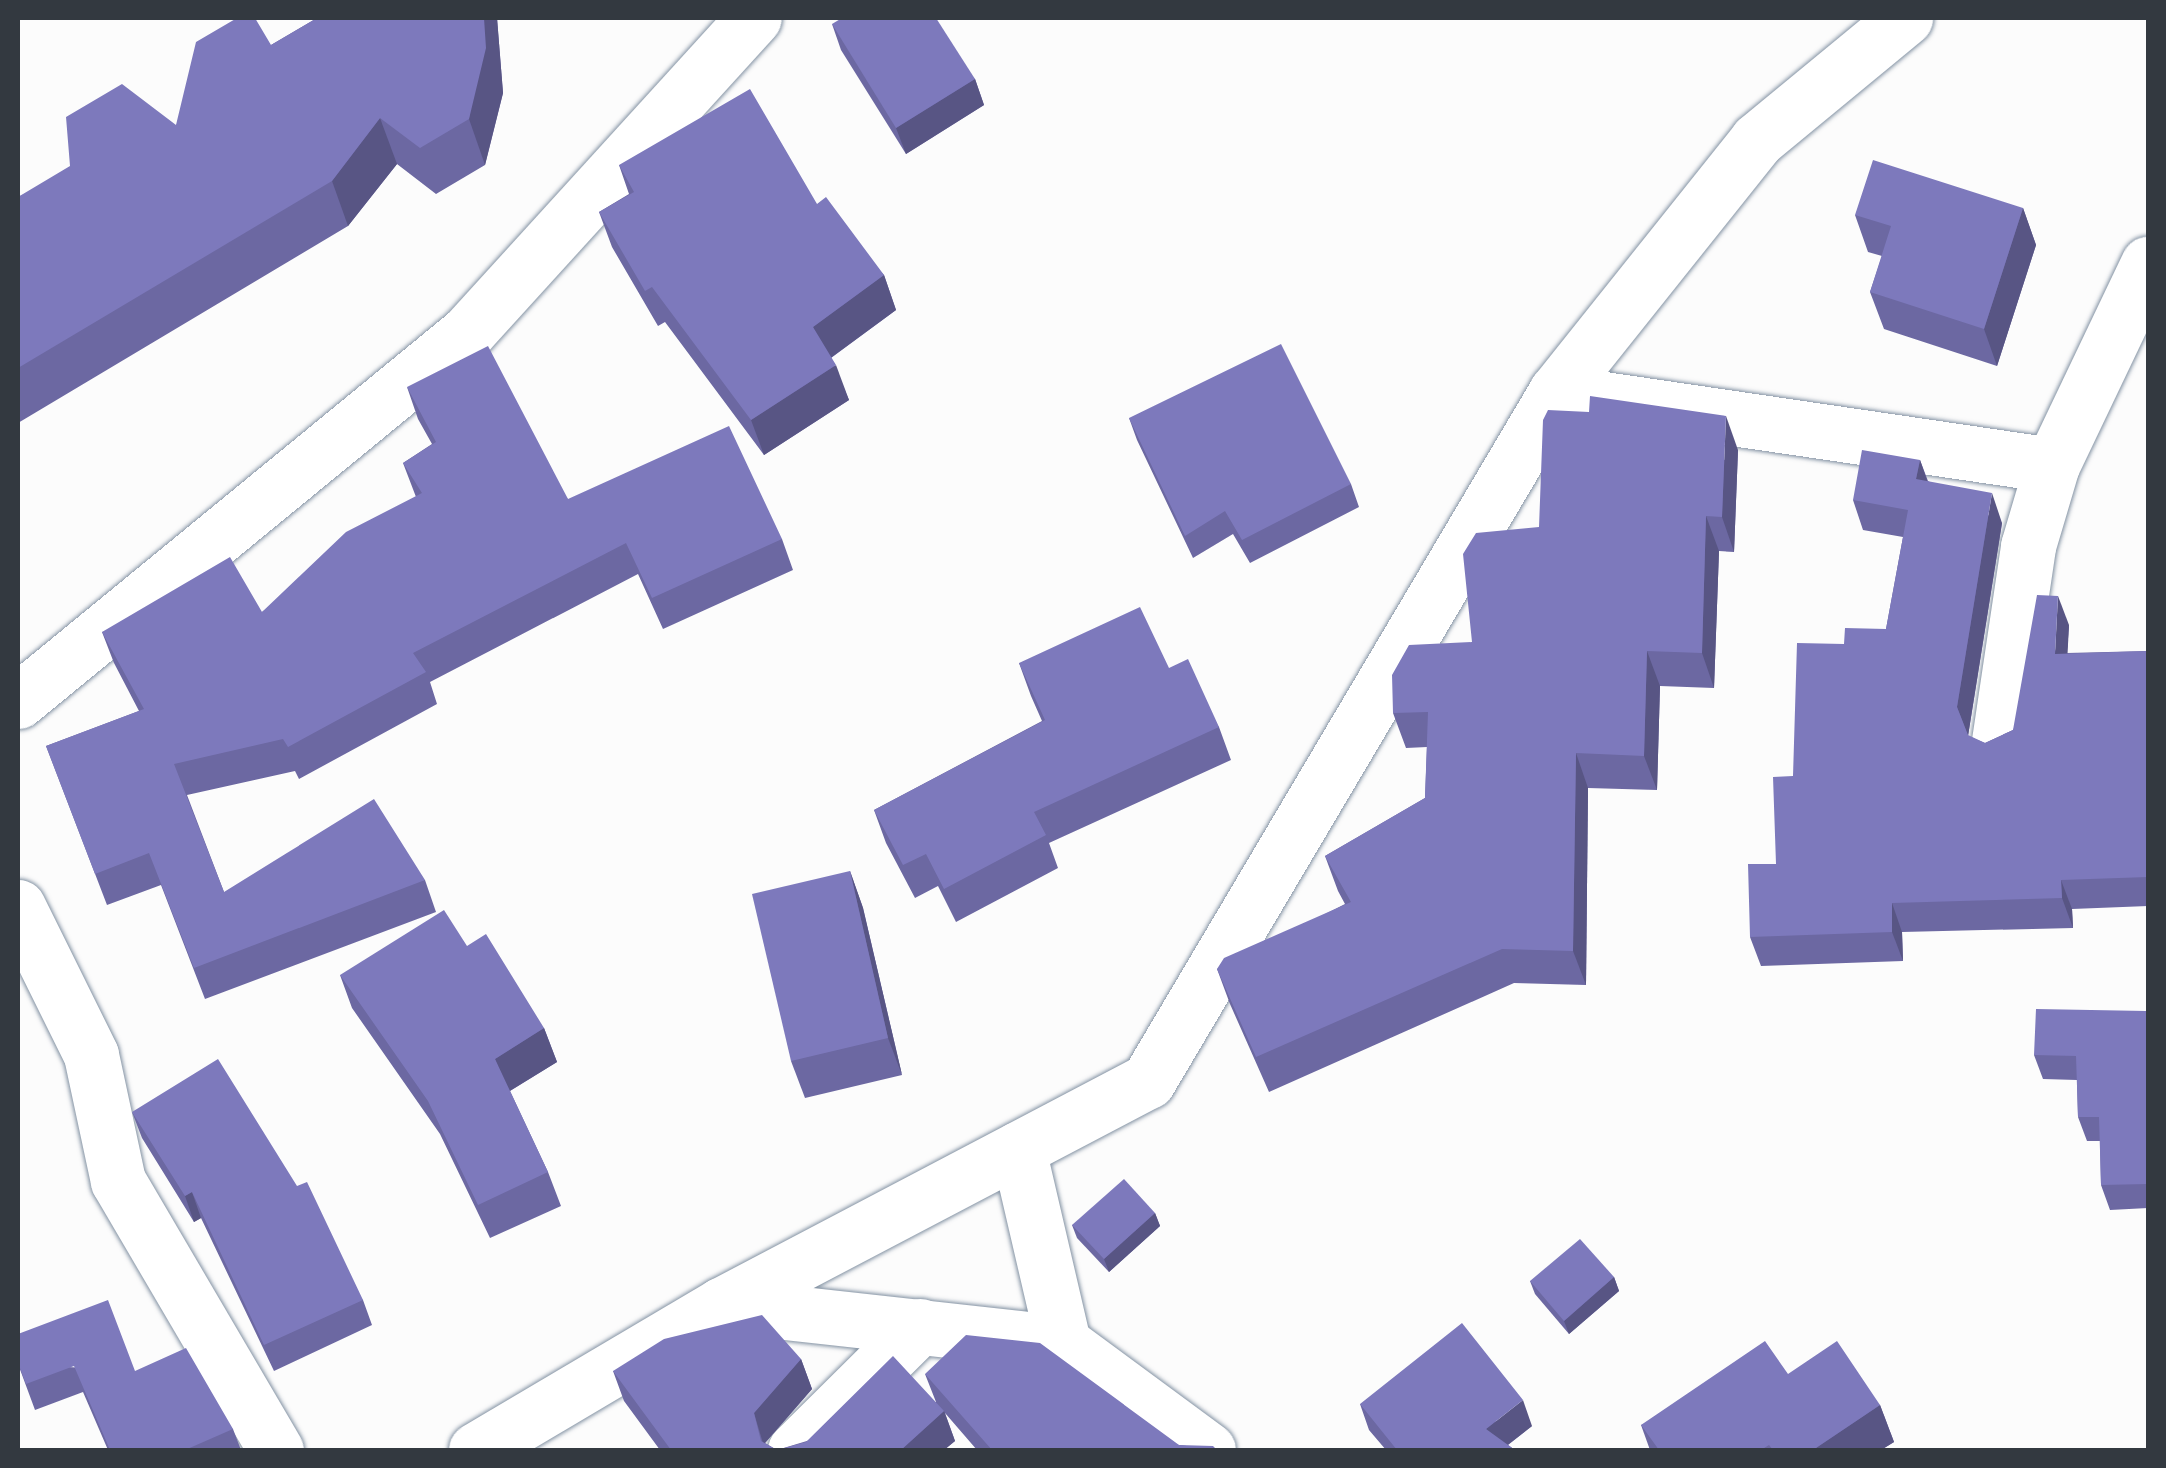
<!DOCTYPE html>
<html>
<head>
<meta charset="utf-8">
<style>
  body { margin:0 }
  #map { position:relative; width:2166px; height:1468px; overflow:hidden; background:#fcfcfc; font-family:"Exo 2",sans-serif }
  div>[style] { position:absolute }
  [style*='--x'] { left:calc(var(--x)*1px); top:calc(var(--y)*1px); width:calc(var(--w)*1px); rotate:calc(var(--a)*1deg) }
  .roads { filter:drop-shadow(0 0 2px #8392a3) drop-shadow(0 0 2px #8392a3) }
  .minor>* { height:55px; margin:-27.5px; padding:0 27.5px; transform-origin:27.5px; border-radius:27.5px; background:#fff }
  .wall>* { inset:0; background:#6c68a2 }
  .shaded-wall>* { inset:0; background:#585584 }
  .building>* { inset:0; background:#7d79bc }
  span { translate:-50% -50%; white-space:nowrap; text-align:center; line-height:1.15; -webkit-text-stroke:10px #fcfcfc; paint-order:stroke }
  .frame { position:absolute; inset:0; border:20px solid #333940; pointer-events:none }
</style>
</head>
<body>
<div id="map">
  <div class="roads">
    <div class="minor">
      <i style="--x:1556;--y:392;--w:322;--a:-51.4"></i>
      <i style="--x:1757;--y:140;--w:192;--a:-39.5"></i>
      <i style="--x:18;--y:701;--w:581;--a:-39.34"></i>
      <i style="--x:467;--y:333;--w:426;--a:-47.7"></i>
      <i style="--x:1999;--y:741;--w:197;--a:-81.5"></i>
      <i style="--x:2028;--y:546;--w:84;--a:-73.5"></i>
      <i style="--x:18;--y:907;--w:165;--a:63.7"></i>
      <i style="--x:91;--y:1055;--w:129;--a:77.9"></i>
      <i style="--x:118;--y:1181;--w:312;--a:59.6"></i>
      <i style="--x:1018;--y:1149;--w:199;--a:76.9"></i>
      <i style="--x:721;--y:1305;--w:482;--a:-27.7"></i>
      <i style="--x:1148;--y:1081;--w:801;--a:-59.37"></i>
      <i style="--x:1556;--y:392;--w:501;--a:8.37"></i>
      <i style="--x:2052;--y:465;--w:223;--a:-64.5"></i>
      <i style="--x:476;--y:1450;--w:285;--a:-30.6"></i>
      <i style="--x:721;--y:1305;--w:344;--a:6.3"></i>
      <i style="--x:1063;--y:1343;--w:180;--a:36.4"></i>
      <i style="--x:795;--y:1450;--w:176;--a:-44.8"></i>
    </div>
  </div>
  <div class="wall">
    <i style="clip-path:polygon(317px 18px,497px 18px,503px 93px,485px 165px,436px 194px,397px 164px,348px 226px,18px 423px,18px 197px,176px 125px,271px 45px)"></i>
    <i style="clip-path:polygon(832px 24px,975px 79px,984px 105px,906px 154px,841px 50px)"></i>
    <i style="clip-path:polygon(619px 165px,817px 204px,884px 275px,896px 310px,831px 358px,849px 400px,764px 455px,665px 322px,658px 326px,612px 247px,599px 212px,629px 194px)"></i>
    <i style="clip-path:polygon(2023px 208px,2036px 245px,1997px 366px,1884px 329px,1870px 292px,1882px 256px,1868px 252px,1855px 215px)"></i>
    <i style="clip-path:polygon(407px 387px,568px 499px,782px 539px,793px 570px,663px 629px,638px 574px,430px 682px,437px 704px,299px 779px,295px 771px,187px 795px,224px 892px,425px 880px,436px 912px,205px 999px,161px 885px,107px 905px,46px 746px,139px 711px,114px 663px,102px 632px,262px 612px,416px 497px,403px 463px,432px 444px,418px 419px)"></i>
    <i style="clip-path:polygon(1129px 418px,1351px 484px,1359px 507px,1250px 563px,1233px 534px,1193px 558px,1137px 440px)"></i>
    <i style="clip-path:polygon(1738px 450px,1734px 552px,1719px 551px,1714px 688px,1660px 686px,1657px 790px,1588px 788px,1586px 985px,1514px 983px,1269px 1092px,1230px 1004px,1217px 969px,1345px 904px,1338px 891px,1325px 856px,1425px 798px,1427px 747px,1406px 748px,1393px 713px,1472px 642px)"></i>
    <i style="clip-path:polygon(1920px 460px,1928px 481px,2002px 523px,1968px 736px,1985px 743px,2013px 730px,2069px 625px,2067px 653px,2148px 651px,2148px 906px,2072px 909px,2073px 928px,1902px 932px,1903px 961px,1761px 966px,1750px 937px,1776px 864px,1793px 776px,1844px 644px,1886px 629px,1903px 537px,1863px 530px,1853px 500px)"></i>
    <i style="clip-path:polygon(1019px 663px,1169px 668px,1219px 727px,1231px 760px,1049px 843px,1058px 868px,956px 922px,938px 886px,915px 898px,886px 843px,874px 810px,1042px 721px,1031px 696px)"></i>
    <i style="clip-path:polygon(850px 871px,863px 908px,902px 1075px,805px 1098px,791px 1061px)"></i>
    <i style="clip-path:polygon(340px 975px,544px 1028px,557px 1062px,510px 1091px,548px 1172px,561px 1206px,490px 1238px,440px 1134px,352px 1008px)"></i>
    <i style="clip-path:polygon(2148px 1018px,2148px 1208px,2110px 1210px,2101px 1185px,2100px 1141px,2087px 1141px,2078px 1117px,2077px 1080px,2043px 1079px,2034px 1055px)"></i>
    <i style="clip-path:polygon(132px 1112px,363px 1300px,372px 1325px,274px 1371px,201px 1218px,194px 1222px,142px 1138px)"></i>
    <i style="clip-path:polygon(1155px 1213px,1160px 1226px,1109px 1272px,1077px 1238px,1072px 1225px)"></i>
    <i style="clip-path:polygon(1614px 1277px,1619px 1291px,1569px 1334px,1535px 1294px,1530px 1281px)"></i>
    <i style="clip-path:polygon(801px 1359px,812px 1389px,765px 1443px,777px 1450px,936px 1402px,925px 1374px,1179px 1445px,1217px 1450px,977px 1450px,945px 1413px,955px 1441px,944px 1450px,660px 1450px,624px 1401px,613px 1371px)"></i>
    <i style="clip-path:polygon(18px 1364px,135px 1371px,233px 1429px,241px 1450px,108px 1450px,83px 1392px,35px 1410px)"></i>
    <i style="clip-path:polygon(1788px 1374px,1880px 1405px,1894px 1442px,1881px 1450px,1650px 1450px,1641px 1425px)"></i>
    <i style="clip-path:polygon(1360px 1404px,1532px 1426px,1508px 1445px,1515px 1450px,1386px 1450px,1369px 1430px)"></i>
  </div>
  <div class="shaded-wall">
    <i style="clip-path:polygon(484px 18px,497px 18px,503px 93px,485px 165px,469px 119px)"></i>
    <i style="clip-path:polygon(975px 79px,984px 105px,906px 154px,896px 128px)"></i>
    <i style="clip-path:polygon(380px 118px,397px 164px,348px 226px,332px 181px)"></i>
    <i style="clip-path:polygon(2023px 208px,2036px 245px,1997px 366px,1984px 329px)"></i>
    <i style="clip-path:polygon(884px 275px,896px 310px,825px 362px,813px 327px)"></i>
    <i style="clip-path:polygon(836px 365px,849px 400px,764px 455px,751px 420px)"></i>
    <i style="clip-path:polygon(1726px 416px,1738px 450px,1734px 552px,1722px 517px)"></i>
    <i style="clip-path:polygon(1920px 460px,1930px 489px,1916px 479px)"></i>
    <i style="clip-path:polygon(1992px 493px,2002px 523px,1968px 736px,1957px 707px)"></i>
    <i style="clip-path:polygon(1706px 516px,1719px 551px,1714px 688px,1702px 653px)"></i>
    <i style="clip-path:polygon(2058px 596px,2069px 625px,2066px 683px,2055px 654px)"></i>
    <i style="clip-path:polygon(1647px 651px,1660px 686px,1657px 790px,1644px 756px)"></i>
    <i style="clip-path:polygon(1576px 753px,1588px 788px,1586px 985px,1573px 951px)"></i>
    <i style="clip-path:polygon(850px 871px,863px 908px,902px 1075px,888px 1038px)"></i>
    <i style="clip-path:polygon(2061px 880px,2072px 909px,2073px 928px,2062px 898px)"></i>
    <i style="clip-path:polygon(1892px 903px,1902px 932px,1903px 961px,1892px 932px)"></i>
    <i style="clip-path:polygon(2146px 1011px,2148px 1018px,2148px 1100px,2148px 1098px)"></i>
    <i style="clip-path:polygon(544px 1028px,557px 1062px,508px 1092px,495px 1059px)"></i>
    <i style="clip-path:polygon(192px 1192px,201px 1218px,194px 1222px,185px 1196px)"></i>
    <i style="clip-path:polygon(1155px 1213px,1160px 1226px,1109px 1272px,1104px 1259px)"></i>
    <i style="clip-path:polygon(1614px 1277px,1619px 1291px,1569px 1334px,1564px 1321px)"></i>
    <i style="clip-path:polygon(801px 1359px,812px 1389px,765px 1443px,765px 1450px,754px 1413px)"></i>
    <i style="clip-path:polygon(1523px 1400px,1532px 1426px,1501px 1450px,1486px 1429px)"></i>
    <i style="clip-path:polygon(1880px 1405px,1894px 1442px,1881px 1450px,1813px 1450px)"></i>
    <i style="clip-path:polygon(944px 1411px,955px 1441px,944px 1450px,901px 1450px)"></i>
  </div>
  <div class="building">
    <i style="clip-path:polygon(237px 18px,255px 18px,271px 45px,317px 18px,484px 18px,486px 48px,469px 119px,420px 148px,380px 118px,332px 181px,18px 368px,18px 197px,70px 166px,66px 117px,122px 84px,176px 125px,196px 42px)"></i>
    <i style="clip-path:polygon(842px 18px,936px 18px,975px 79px,896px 128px,832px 24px)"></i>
    <i style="clip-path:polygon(750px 89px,817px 204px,826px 197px,884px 275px,813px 327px,836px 365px,751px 420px,652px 287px,645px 291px,599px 212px,634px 192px,619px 165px)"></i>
    <i style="clip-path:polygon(1873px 160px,2023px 208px,1984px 329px,1870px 292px,1891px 226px,1855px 215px)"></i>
    <i style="clip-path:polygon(1281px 344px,1351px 484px,1242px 540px,1225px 511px,1185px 536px,1129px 418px)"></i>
    <i style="clip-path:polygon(488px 346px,568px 499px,729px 426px,782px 539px,652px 598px,626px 543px,413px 653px,426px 672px,288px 747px,283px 739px,174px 764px,224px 892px,374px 799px,425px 880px,194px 968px,149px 853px,95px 874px,46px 746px,144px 709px,102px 632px,230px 557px,262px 612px,346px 532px,422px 493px,403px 463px,436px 442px,407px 387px)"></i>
    <i style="clip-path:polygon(1590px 396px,1726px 416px,1722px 517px,1706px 516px,1702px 653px,1647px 651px,1644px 756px,1576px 753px,1573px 951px,1502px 949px,1256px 1057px,1217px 969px,1224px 958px,1351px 902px,1325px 856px,1425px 798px,1428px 712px,1393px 713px,1392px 675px,1409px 645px,1472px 642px,1463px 554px,1476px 533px,1539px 527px,1543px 420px,1548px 410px,1589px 412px)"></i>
    <i style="clip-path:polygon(1862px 450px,1920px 460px,1916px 479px,1992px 493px,1957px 707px,1968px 735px,1985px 743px,2013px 730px,2037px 595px,2058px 596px,2055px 654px,2148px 651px,2148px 877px,2061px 880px,2062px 898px,1892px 903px,1892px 932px,1750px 937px,1748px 864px,1776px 864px,1773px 777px,1793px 776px,1797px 643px,1844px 644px,1845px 628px,1886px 629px,1908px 510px,1853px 500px)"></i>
    <i style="clip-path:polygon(1140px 607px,1169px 668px,1188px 659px,1219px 727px,1034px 812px,1046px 835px,944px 889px,926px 854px,903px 865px,874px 810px,1045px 720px,1019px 663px)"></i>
    <i style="clip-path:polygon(850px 871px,888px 1038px,791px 1061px,752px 894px)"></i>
    <i style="clip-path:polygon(444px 910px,467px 946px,486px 934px,544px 1028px,495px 1059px,548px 1172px,478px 1205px,428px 1101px,340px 975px)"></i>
    <i style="clip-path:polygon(2036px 1009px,2146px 1011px,2148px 1184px,2101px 1185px,2099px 1117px,2078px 1117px,2076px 1056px,2034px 1055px)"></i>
    <i style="clip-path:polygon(218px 1059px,297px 1186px,307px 1182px,363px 1300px,264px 1345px,192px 1192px,185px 1196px,132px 1112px)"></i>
    <i style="clip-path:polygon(1124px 1179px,1155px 1213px,1104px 1259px,1072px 1225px)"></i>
    <i style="clip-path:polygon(1580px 1239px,1614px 1277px,1564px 1321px,1530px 1281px)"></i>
    <i style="clip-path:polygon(108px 1300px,135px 1371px,186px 1348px,233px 1429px,185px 1450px,110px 1450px,74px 1366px,26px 1384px,18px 1363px,18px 1334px)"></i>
    <i style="clip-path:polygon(762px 1315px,801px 1359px,754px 1413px,761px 1441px,777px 1450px,806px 1442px,893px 1356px,944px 1411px,901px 1450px,671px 1450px,613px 1371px,664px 1339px)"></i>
    <i style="clip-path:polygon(1462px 1323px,1523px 1400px,1486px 1429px,1515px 1450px,1397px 1450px,1360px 1404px)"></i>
    <i style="clip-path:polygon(966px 1335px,1040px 1343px,1179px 1445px,1213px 1446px,1217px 1450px,992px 1450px,925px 1374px)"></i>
    <i style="clip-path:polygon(1765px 1341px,1788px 1374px,1837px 1341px,1880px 1405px,1813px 1450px,1773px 1450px,1769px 1445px,1761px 1450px,1659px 1450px,1641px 1425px)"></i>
  </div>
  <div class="frame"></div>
</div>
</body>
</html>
